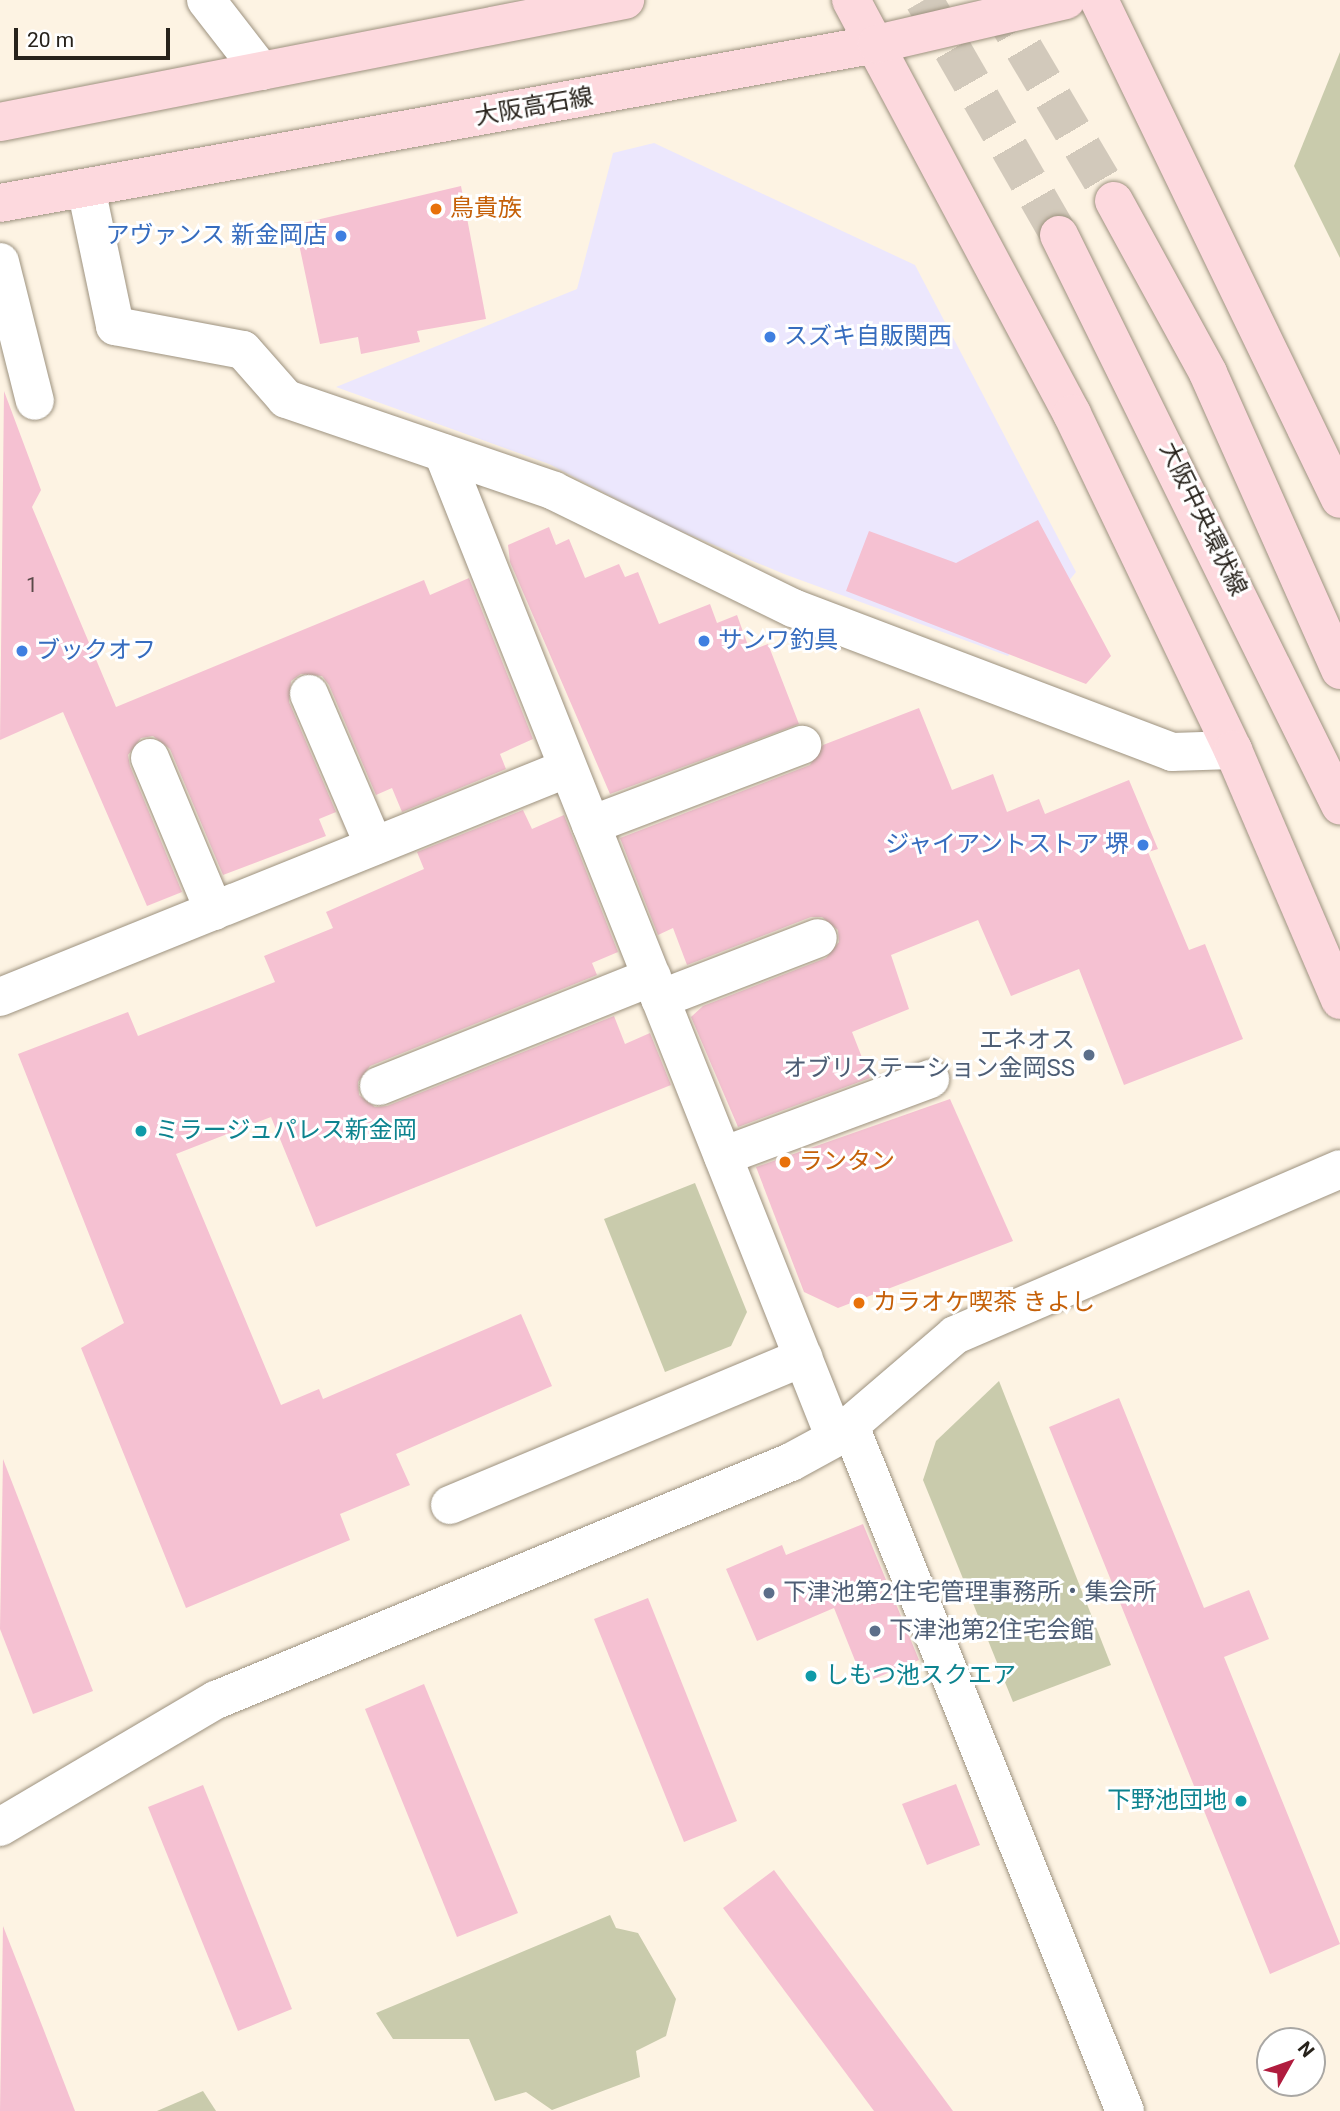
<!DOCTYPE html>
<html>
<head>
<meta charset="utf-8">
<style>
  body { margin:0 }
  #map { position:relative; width:1340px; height:2111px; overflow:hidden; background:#fdf3e3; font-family:Roboto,"Noto Sans JP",sans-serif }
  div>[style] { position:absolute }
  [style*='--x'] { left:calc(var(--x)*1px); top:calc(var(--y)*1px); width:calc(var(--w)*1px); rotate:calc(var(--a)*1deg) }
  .commercial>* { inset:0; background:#ece7fd }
  .green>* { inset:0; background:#c9cbac }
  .building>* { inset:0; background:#f5c1d2 }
  .major-tunnel>* { height:38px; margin-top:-19px; transform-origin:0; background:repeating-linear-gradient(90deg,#d2c9bb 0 38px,transparent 0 57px) }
  .roads { filter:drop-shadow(0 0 2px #9d927f) drop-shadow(0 0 2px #9d927f) }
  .minor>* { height:38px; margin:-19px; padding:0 19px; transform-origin:19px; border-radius:19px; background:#fff }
  .major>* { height:38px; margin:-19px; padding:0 19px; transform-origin:19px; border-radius:19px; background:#fdd9de }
  .dots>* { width:19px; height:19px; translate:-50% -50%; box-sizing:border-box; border:4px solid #fff; border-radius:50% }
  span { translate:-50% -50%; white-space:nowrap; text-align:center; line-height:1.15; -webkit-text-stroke:6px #fff; paint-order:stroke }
  .number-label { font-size:21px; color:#5a4a49 }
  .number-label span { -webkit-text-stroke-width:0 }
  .street-label { font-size:24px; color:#27221b }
  .food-label { font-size:24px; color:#c56008 }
  .left { translate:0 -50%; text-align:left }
  .shop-label { font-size:24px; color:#366cbe }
  .right { translate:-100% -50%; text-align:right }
  .service-label { font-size:24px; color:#4e5e75 }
  .culture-label { font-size:24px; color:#0d838f }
  .north { position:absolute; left:1256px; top:2027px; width:70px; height:70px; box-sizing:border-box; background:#fff; border:2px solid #a9a7a4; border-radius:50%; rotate:50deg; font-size:19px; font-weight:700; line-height:28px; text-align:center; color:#27221b }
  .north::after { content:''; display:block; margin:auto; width:24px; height:32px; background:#b01c3e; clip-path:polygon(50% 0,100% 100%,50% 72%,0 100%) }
  .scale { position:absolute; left:14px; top:28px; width:156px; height:32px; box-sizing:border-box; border:4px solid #27221b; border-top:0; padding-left:9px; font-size:21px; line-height:24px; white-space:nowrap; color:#27221b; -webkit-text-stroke:5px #fff; paint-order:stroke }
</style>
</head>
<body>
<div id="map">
  <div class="commercial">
    <i style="clip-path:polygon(654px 143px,915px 265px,1076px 572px,1008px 656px,784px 574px,666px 525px,549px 464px,336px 387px,577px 289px,613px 153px)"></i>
  </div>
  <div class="green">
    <i style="clip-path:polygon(1340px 52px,1340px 258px,1294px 166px)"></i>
    <i style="clip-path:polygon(695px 1183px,747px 1312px,731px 1346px,665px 1372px,604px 1219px)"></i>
    <i style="clip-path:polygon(999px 1381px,1111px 1665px,1013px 1702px,923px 1480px,936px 1441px)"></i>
    <i style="clip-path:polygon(610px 1915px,616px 1928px,638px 1933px,676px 1999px,666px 2036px,636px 2051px,640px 2077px,552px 2110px,526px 2092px,495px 2101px,469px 2039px,393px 2039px,376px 2013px)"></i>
    <i style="clip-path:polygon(203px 2091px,216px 2111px,157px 2111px)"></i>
  </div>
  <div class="building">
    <i style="clip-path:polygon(461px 186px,486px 319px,417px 331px,420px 342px,361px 354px,358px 337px,320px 344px,295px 225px)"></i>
    <i style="clip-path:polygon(4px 391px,41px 490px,32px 507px,116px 707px,424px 580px,430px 595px,469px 578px,533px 739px,500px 754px,506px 769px,402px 812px,392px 788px,376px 795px,329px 685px,322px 676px,301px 674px,291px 681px,289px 702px,336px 812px,319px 819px,326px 836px,223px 875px,170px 749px,153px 736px,141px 738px,128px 755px,130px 766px,182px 892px,147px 906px,63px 712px,0 740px)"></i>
    <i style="clip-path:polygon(1038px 520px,1111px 656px,1086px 684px,846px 591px,869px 531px,956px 563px)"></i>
    <i style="clip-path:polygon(549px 527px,556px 545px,569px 539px,585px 578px,619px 564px,625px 577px,638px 572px,659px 624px,710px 604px,717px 623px,737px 615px,750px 651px,768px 644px,799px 724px,610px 794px,510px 562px,508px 545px)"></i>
    <i style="clip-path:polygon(919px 708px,952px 790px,993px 774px,1007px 812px,1039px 799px,1045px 814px,1129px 780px,1158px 849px,1148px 852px,1189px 950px,1205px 944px,1243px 1039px,1124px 1085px,1079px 969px,1011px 996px,978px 920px,891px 955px,909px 1009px,852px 1032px,870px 1078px,738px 1127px,691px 1017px,703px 1006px,826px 958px,839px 942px,838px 930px,822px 917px,811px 917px,687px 965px,673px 928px,658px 935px,620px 838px,810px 765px,823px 745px)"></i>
    <i style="clip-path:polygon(523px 810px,532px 829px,564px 815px,618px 952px,592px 963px,597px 975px,370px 1066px,358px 1082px,359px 1095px,375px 1107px,387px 1106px,614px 1016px,625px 1044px,650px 1033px,671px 1085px,316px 1227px,271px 1117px,176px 1154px,281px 1405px,319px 1389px,323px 1399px,521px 1314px,552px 1386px,396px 1454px,410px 1485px,340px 1514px,350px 1540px,186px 1608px,81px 1348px,124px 1323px,18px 1054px,128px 1012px,138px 1036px,275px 982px,264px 956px,333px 928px,326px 912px,424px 869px,417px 852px)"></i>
    <i style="clip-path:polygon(950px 1099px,1013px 1241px,838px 1308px,804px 1292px,756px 1167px)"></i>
    <i style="clip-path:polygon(1119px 1398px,1204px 1608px,1249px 1590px,1269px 1639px,1224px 1657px,1340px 1944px,1270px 1974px,1049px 1427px)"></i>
    <i style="clip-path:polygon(3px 1459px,93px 1691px,33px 1714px,0 1629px)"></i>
    <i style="clip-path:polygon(863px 1524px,919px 1660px,864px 1683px,834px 1608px,757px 1641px,726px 1569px,782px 1545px,786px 1555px)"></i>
    <i style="clip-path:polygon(648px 1598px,737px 1821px,684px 1842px,594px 1619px)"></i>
    <i style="clip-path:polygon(424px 1684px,518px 1913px,457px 1937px,365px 1709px)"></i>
    <i style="clip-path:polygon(956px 1784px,980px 1845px,927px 1865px,902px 1804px)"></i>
    <i style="clip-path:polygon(203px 1785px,292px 2009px,238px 2031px,148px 1807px)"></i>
    <i style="clip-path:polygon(774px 1870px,922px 2069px,953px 2111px,874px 2111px,723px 1908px)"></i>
    <i style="clip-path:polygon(3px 1926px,43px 2028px,75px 2111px,0 2111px)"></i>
  </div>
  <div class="major-tunnel">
    <i style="--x:924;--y:0;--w:271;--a:60.1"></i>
    <i style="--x:995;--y:0;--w:234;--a:59.4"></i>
  </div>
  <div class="roads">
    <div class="minor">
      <i style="--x:206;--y:0;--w:90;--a:52.2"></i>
      <i style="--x:86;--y:188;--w:141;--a:78.1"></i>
      <i style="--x:115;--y:326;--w:130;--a:10.6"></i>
      <i style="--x:243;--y:350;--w:65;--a:48.7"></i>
      <i style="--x:286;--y:399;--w:283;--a:18.9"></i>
      <i style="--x:554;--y:491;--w:266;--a:26.1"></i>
      <i style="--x:793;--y:608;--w:405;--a:20.8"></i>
      <i style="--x:1172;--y:752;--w:61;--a:-1.9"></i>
      <i style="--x:0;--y:262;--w:143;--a:75.9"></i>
      <i style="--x:443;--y:453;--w:1060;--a:68.3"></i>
      <i style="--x:309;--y:694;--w:165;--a:66.8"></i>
      <i style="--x:150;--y:758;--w:166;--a:67.3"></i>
      <i style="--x:591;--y:825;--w:226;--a:-20.8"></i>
      <i style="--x:0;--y:997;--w:612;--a:-21.96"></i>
      <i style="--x:660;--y:999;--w:169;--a:-21.1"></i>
      <i style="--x:379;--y:1086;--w:294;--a:-21.8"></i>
      <i style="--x:723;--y:1156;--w:221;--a:-20.4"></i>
      <i style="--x:850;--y:1426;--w:738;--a:68.13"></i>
      <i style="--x:450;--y:1505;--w:383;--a:-22.7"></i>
      <i style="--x:0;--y:1827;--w:251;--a:-30.5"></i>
      <i style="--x:216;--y:1700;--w:622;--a:-22.49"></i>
      <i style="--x:791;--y:1462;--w:50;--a:-28.6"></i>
      <i style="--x:835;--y:1438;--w:158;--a:-40.6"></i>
      <i style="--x:955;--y:1335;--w:419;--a:-23.3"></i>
    </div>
    <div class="major">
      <i style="--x:851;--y:0;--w:469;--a:61.9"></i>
      <i style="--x:1072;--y:414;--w:373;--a:64.4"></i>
      <i style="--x:1233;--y:750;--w:272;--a:66.8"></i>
      <i style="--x:1099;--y:0;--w:554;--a:64.22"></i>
      <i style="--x:0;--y:122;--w:637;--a:-11.05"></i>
      <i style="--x:1114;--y:201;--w:196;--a:61.3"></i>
      <i style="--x:1208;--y:373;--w:325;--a:66"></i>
      <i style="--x:0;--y:203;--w:891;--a:-10.28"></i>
      <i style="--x:877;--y:44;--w:194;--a:-13.1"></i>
      <i style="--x:1059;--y:235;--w:636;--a:63.76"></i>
    </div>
  </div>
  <div class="dots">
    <i style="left:436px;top:209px;background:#e8710a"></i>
    <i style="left:341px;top:236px;background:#3f7fe0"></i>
    <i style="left:770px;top:337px;background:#3f7fe0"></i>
    <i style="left:704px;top:641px;background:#3f7fe0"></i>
    <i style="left:22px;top:651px;background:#3f7fe0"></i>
    <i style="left:1143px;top:845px;background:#3f7fe0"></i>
    <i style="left:1089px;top:1055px;background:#5c6f8a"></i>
    <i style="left:141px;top:1131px;background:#0f9aa8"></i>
    <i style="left:785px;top:1162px;background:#e8710a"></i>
    <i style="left:859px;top:1303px;background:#e8710a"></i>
    <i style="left:769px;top:1593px;background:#5c6f8a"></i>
    <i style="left:875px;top:1631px;background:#5c6f8a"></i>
    <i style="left:811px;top:1676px;background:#0f9aa8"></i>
    <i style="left:1241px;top:1801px;background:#0f9aa8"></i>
  </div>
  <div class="number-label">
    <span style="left:32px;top:585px">1</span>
  </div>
  <div class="street-label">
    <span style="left:534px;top:107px;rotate:-10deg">大阪高石線</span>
    <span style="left:1203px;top:519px;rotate:64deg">大阪中央環状線</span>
  </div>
  <div class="food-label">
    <span class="left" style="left:450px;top:209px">鳥貴族</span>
    <span class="left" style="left:799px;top:1162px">ランタン</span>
    <span class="left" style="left:873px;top:1303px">カラオケ喫茶 きよし</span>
  </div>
  <div class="shop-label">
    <span class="right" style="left:327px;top:236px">アヴァンス 新金岡店</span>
    <span class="left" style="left:784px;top:337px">スズキ自販関西</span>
    <span class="left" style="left:718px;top:641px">サンワ釣具</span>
    <span class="left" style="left:36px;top:651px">ブックオフ</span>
    <span class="right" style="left:1129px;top:845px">ジャイアントストア 堺</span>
  </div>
  <div class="service-label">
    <span class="right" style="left:1075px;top:1055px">エネオス<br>オブリステーション金岡SS</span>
    <span class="left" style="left:783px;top:1593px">下津池第2住宅管理事務所・集会所</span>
    <span class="left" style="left:889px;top:1631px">下津池第2住宅会館</span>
  </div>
  <div class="culture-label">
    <span class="left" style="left:155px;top:1131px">ミラージュパレス新金岡</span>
    <span class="left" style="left:825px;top:1676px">しもつ池スクエア</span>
    <span class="right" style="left:1227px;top:1801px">下野池団地</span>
  </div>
  <div class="north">N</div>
  <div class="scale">20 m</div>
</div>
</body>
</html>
